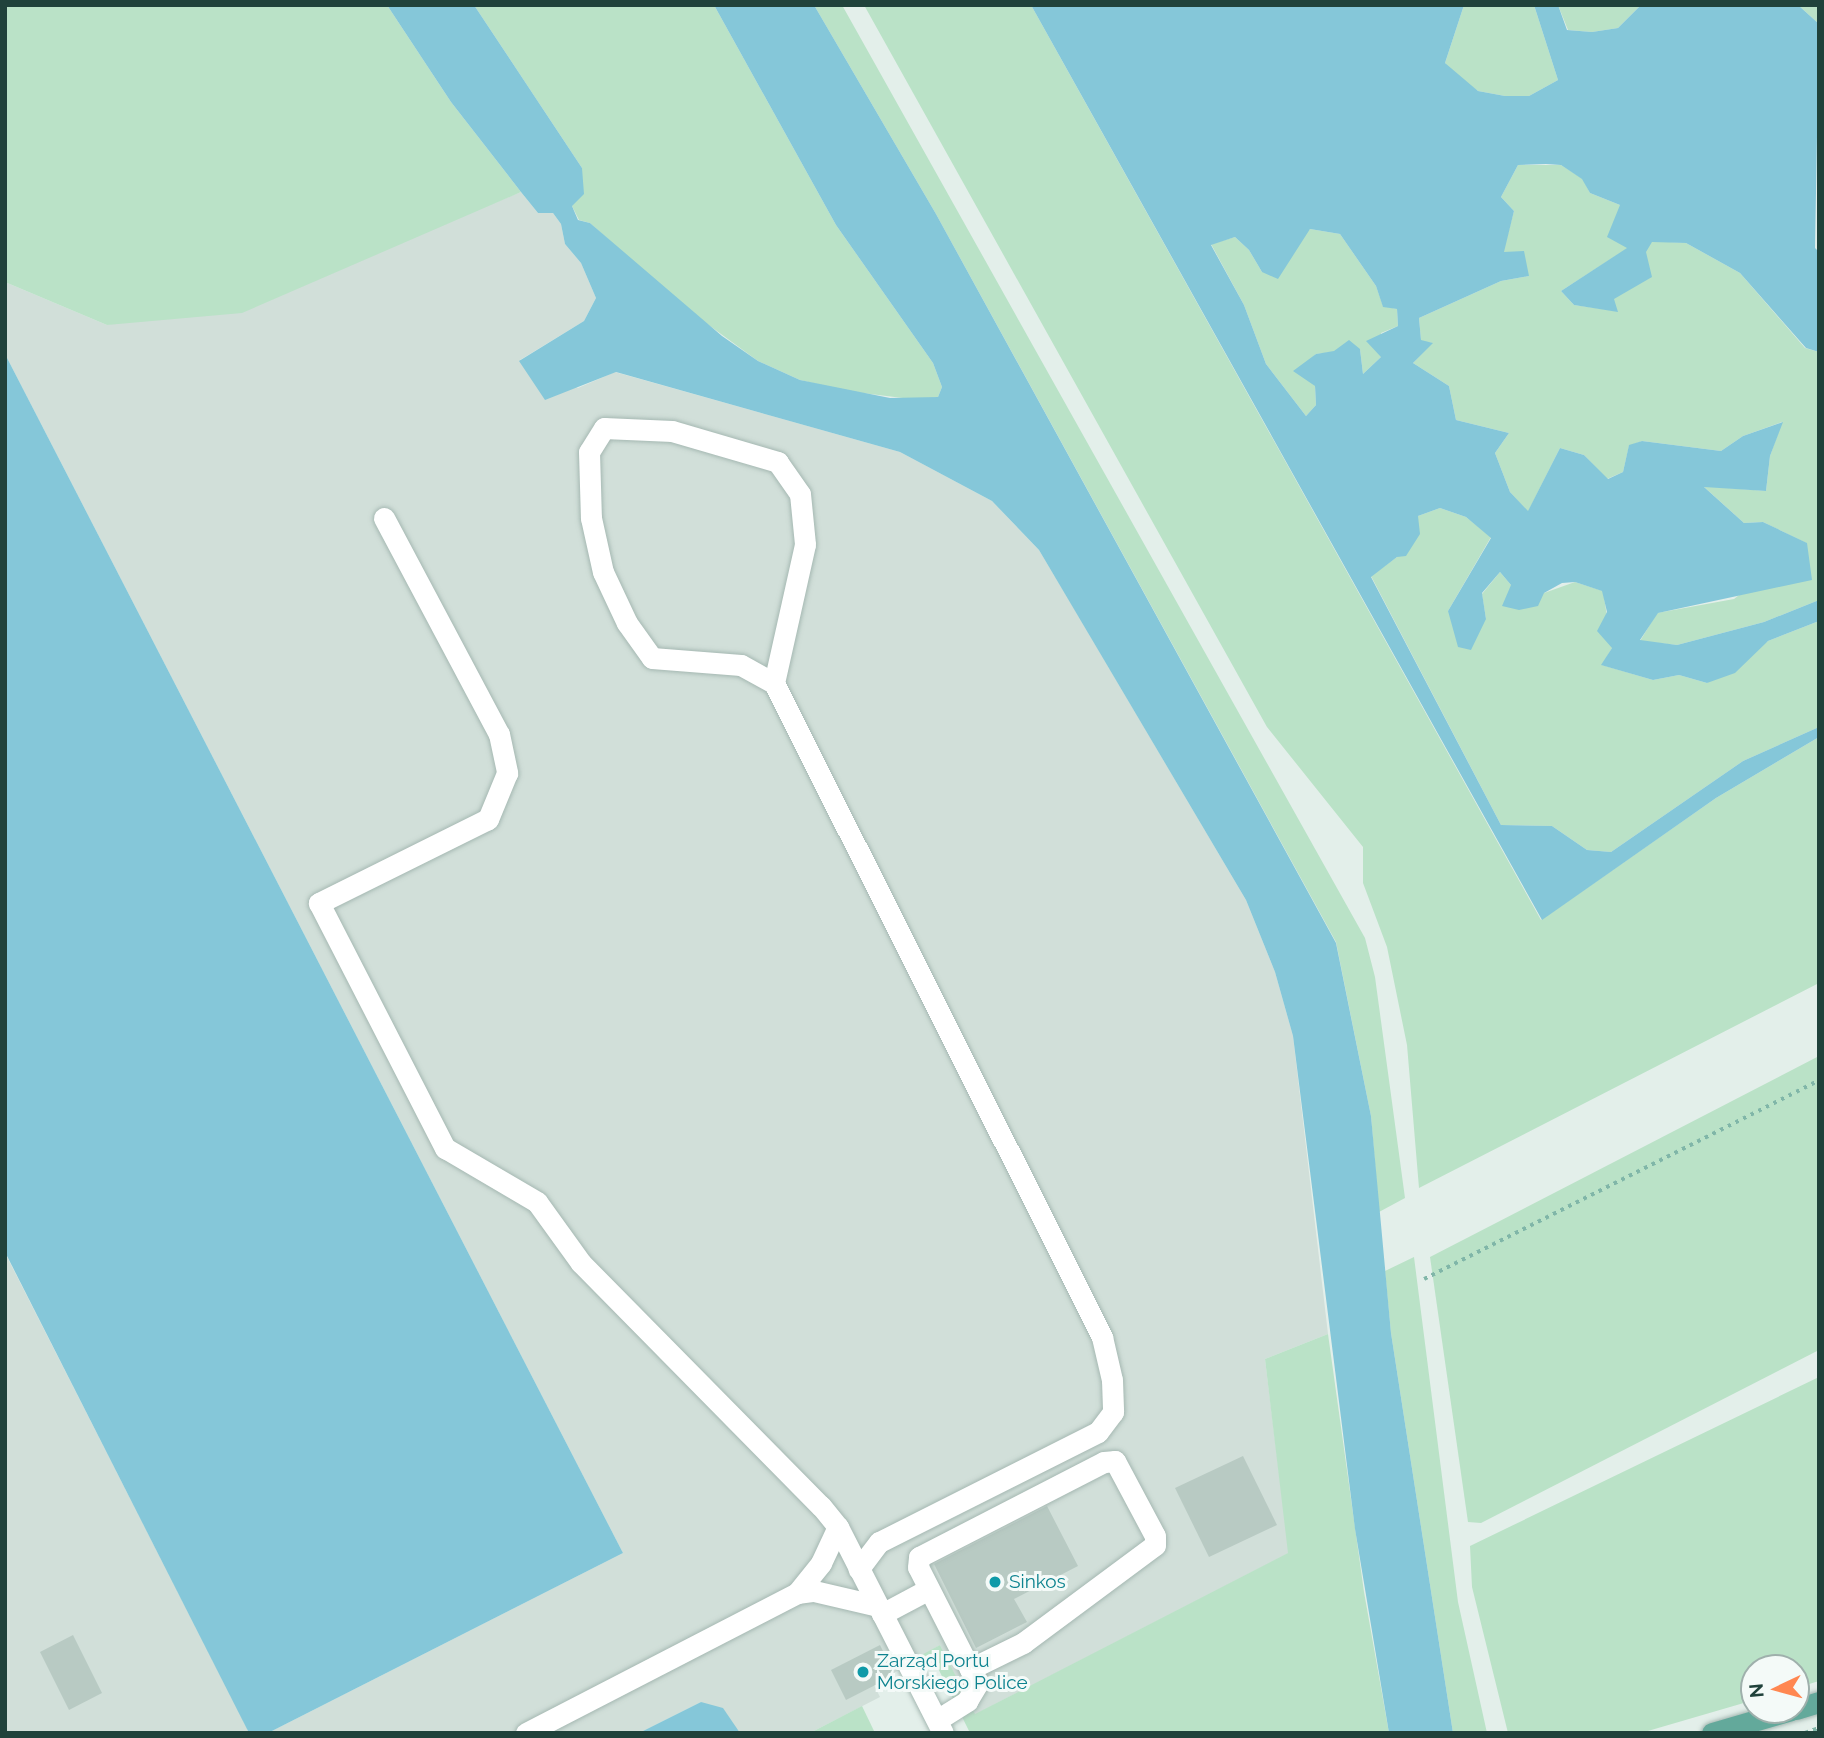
<!DOCTYPE html>
<html>
<head>
<meta charset="utf-8">
<style>
  body { margin:0 }
  #map { position:relative; width:1824px; height:1738px; overflow:hidden; background:#e3efea; font-family:Raleway,sans-serif }
  div>[style] { position:absolute }
  [style*='--x'] { left:calc(var(--x)*1px); top:calc(var(--y)*1px); width:calc(var(--w)*1px); rotate:calc(var(--a)*1deg) }
  .built>* { inset:0; background:#d1dfd9 }
  .green>* { inset:0; background:#bae2c7 }
  .water>* { inset:0; background:#85c7d9 }
  .building>* { inset:0; background:#b8cac3 }
  .path>* { height:3.5px; margin-top:-1.75px; transform-origin:0; background:repeating-linear-gradient(90deg,#80b6a8 0 3.5px,transparent 0 8.5px) }
  .roads { filter:drop-shadow(0 0 2px #a5b8b2) drop-shadow(0 0 2px #a5b8b2) }
  .minor>* { height:21px; margin:-10.5px; padding:0 10.5px; transform-origin:10.5px; border-radius:10.5px; background:#fff }
  .major>* { height:21px; margin:-10.5px; padding:0 10.5px; transform-origin:10.5px; border-radius:10.5px; background:#63a99b }
  .dots>* { width:19px; height:19px; translate:-50% -50%; box-sizing:border-box; border:4px solid #f4faf8; border-radius:50% }
  span { translate:-50% -50%; white-space:nowrap; text-align:center; line-height:1.15; -webkit-text-stroke:6px #f4faf8; paint-order:stroke }
  .culture-label { font-size:19px; color:#0d838f }
  .left { translate:0 -50%; text-align:left }
  .frame { position:absolute; inset:0; border:7px solid #20423b; pointer-events:none }
  .north { position:absolute; left:1740px; top:1654px; width:70px; height:70px; box-sizing:border-box; background:#f4faf8; border:2px solid #9fb0ac; border-radius:50%; rotate:265deg; font-size:19px; font-weight:700; line-height:28px; text-align:center; color:#20423b }
  .north::after { content:''; display:block; margin:auto; width:24px; height:32px; background:#ff8751; clip-path:polygon(50% 0,100% 100%,50% 72%,0 100%) }
</style>
</head>
<body>
<div id="map">
  <div class="built">
    <i style="clip-path:polygon(521px 192px,538px 213px,553px 213px,561px 224px,565px 244px,581px 263px,596px 298px,584px 321px,520px 360px,578px 388px,615px 372px,900px 452px,992px 501px,1039px 550px,1069px 600px,1246px 900px,1275px 972px,1293px 1036px,1328px 1334px,1265px 1359px,1289px 1553px,974px 1715px,940px 1645px,874px 1685px,880px 1697px,810px 1733px,740px 1733px,701px 1702px,639px 1733px,268px 1733px,623px 1553px,5px 354px,5px 282px,107px 325px,412px 237px)"></i>
    <i style="clip-path:polygon(5px 1253px,240px 1714px,249px 1733px,5px 1733px)"></i>
  </div>
  <div class="green">
    <i style="clip-path:polygon(5px 5px,387px 5px,451px 102px,521px 192px,242px 313px,107px 325px,5px 282px)"></i>
    <i style="clip-path:polygon(474px 5px,714px 5px,836px 225px,933px 363px,942px 387px,938px 397px,919px 400px,846px 391px,800px 380px,758px 361px,684px 307px,590px 223px,579px 220px,572px 206px,582px 168px)"></i>
    <i style="clip-path:polygon(814px 5px,842px 5px,1365px 938px,1375px 977px,1405px 1198px,1379px 1212px,1371px 1116px,1336px 942px,936px 214px)"></i>
    <i style="clip-path:polygon(864px 5px,1031px 5px,1541px 920px,1716px 798px,1819px 737px,1819px 983px,1419px 1188px,1407px 1045px,1387px 947px,1363px 883px,1363px 847px,1267px 727px)"></i>
    <i style="clip-path:polygon(1464px 5px,1534px 5px,1558px 80px,1529px 96px,1505px 96px,1478px 91px,1453px 74px,1445px 63px)"></i>
    <i style="clip-path:polygon(1558px 5px,1641px 5px,1618px 28px,1592px 32px,1568px 30px)"></i>
    <i style="clip-path:polygon(1798px 5px,1819px 5px,1819px 24px)"></i>
    <i style="clip-path:polygon(1518px 165px,1561px 165px,1583px 179px,1590px 193px,1620px 205px,1628px 248px,1561px 291px,1574px 305px,1617px 311px,1613px 299px,1652px 241px,1686px 243px,1740px 273px,1805px 348px,1819px 352px,1819px 600px,1764px 622px,1677px 645px,1640px 641px,1657px 613px,1734px 599px,1806px 543px,1763px 522px,1744px 523px,1703px 486px,1766px 491px,1770px 456px,1782px 422px,1743px 436px,1721px 451px,1642px 441px,1629px 446px,1623px 472px,1607px 479px,1584px 455px,1560px 448px,1528px 512px,1510px 492px,1495px 453px,1509px 433px,1456px 420px,1449px 386px,1413px 363px,1432px 343px,1421px 341px,1419px 318px,1501px 281px,1529px 276px,1503px 252px,1514px 211px,1501px 197px)"></i>
    <i style="clip-path:polygon(1310px 229px,1340px 234px,1376px 286px,1383px 306px,1397px 309px,1398px 326px,1381px 333px,1381px 357px,1363px 374px,1360px 349px,1316px 354px,1304px 365px,1315px 386px,1316px 405px,1306px 416px,1266px 364px,1244px 305px,1211px 244px,1235px 237px,1249px 250px,1262px 272px)"></i>
    <i style="clip-path:polygon(1440px 508px,1466px 517px,1491px 537px,1448px 611px,1486px 619px,1482px 594px,1500px 572px,1511px 585px,1544px 593px,1575px 582px,1603px 591px,1612px 648px,1602px 665px,1653px 680px,1679px 675px,1707px 683px,1768px 641px,1819px 621px,1819px 727px,1743px 761px,1611px 852px,1587px 850px,1552px 826px,1501px 825px,1371px 576px,1397px 557px,1418px 516px)"></i>
    <i style="clip-path:polygon(1819px 1056px,1819px 1350px,1481px 1523px,1468px 1522px,1430px 1257px)"></i>
    <i style="clip-path:polygon(1414px 1257px,1458px 1602px,1487px 1733px,1453px 1733px,1391px 1333px,1385px 1271px)"></i>
    <i style="clip-path:polygon(1328px 1334px,1364px 1592px,1389px 1733px,970px 1733px,932px 1656px,918px 1663px,916px 1658px,940px 1645px,975px 1714px,1288px 1553px,1265px 1359px)"></i>
    <i style="clip-path:polygon(1819px 1377px,1819px 1681px,1796px 1688px,1796px 1668px,1754px 1668px,1754px 1700px,1641px 1733px,1508px 1733px,1472px 1587px,1470px 1546px)"></i>
    <i style="clip-path:polygon(862px 1706px,875px 1733px,810px 1733px)"></i>
  </div>
  <div class="water">
    <i style="clip-path:polygon(387px 5px,474px 5px,582px 168px,584px 194px,572px 206px,578px 220px,590px 223px,722px 336px,758px 361px,800px 380px,890px 398px,938px 397px,942px 387px,933px 363px,836px 225px,714px 5px,814px 5px,936px 214px,1336px 943px,1371px 1116px,1391px 1333px,1453px 1733px,1389px 1733px,1355px 1529px,1293px 1036px,1275px 972px,1246px 900px,1039px 550px,992px 501px,900px 452px,616px 372px,545px 400px,519px 361px,584px 321px,596px 298px,581px 263px,565px 244px,561px 224px,553px 213px,538px 213px,521px 192px,451px 102px)"></i>
    <i style="clip-path:polygon(evenodd,1031px 5px,1464px 5px,1445px 63px,1478px 91px,1505px 96px,1529px 96px,1558px 80px,1534px 5px,1558px 5px,1567px 30px,1592px 32px,1618px 28px,1641px 5px,1798px 5px,1819px 24px,1815px 248px,1819px 252px,1819px 352px,1806px 348px,1740px 273px,1686px 243px,1652px 242px,1646px 252px,1652px 277px,1614px 299px,1618px 312px,1574px 305px,1561px 291px,1627px 248px,1607px 237px,1620px 205px,1590px 193px,1582px 179px,1561px 165px,1546px 164px,1518px 165px,1501px 197px,1514px 211px,1504px 252px,1524px 251px,1529px 276px,1501px 281px,1419px 318px,1421px 340px,1433px 343px,1413px 363px,1449px 386px,1456px 420px,1509px 433px,1495px 453px,1510px 492px,1528px 511px,1560px 448px,1584px 455px,1608px 479px,1623px 472px,1629px 445px,1642px 441px,1721px 451px,1743px 436px,1783px 422px,1770px 456px,1766px 491px,1704px 487px,1744px 523px,1763px 522px,1807px 543px,1812px 580px,1658px 613px,1640px 640px,1677px 645px,1764px 622px,1819px 600px,1819px 621px,1768px 641px,1735px 673px,1707px 683px,1679px 675px,1653px 680px,1601px 665px,1612px 648px,1597px 631px,1607px 612px,1602px 591px,1575px 582px,1562px 583px,1544px 593px,1538px 606px,1519px 610px,1502px 606px,1511px 585px,1500px 572px,1482px 593px,1486px 619px,1471px 650px,1458px 647px,1448px 611px,1491px 538px,1466px 517px,1440px 508px,1418px 516px,1420px 534px,1406px 556px,1397px 557px,1371px 577px,1501px 825px,1552px 826px,1587px 850px,1611px 852px,1743px 761px,1819px 727px,1819px 737px,1716px 798px,1542px 920px,1031px 5px,1310px 229px,1340px 234px,1376px 286px,1383px 307px,1397px 309px,1398px 326px,1366px 341px,1381px 357px,1363px 374px,1360px 349px,1349px 340px,1334px 351px,1316px 354px,1293px 371px,1315px 386px,1316px 405px,1306px 416px,1266px 364px,1244px 305px,1211px 245px,1235px 237px,1249px 250px,1262px 272px,1278px 279px,1310px 229px)"></i>
    <i style="clip-path:polygon(5px 354px,623px 1553px,268px 1733px,249px 1733px,5px 1252px)"></i>
    <i style="clip-path:polygon(701px 1702px,723px 1708px,740px 1733px,639px 1733px)"></i>
  </div>
  <div class="building">
    <i style="clip-path:polygon(1243px 1456px,1277px 1525px,1209px 1557px,1175px 1488px)"></i>
    <i style="clip-path:polygon(1047px 1506px,1078px 1566px,1014px 1599px,1027px 1622px,976px 1648px,934px 1564px)"></i>
    <i style="clip-path:polygon(73px 1635px,102px 1693px,69px 1710px,40px 1652px)"></i>
    <i style="clip-path:polygon(880px 1645px,895px 1675px,846px 1700px,831px 1670px)"></i>
  </div>
  <div class="path">
    <i style="--x:1424;--y:1279;--w:442;--a:-26.7"></i>
    <i style="--x:1805;--y:1733;--w:15;--a:-20"></i>
  </div>
  <div class="roads">
    <div class="minor">
      <i style="--x:384;--y:518;--w:245;--a:62"></i>
      <i style="--x:499;--y:734;--w:40;--a:78"></i>
      <i style="--x:507;--y:773;--w:50;--a:112.4"></i>
      <i style="--x:488;--y:819;--w:189;--a:153.6"></i>
      <i style="--x:319;--y:903;--w:276;--a:62.8"></i>
      <i style="--x:445;--y:1148;--w:107;--a:30.4"></i>
      <i style="--x:537;--y:1202;--w:75;--a:54.2"></i>
      <i style="--x:581;--y:1263;--w:342;--a:45.4"></i>
      <i style="--x:821;--y:1506;--w:27;--a:51"></i>
      <i style="--x:838;--y:1527;--w:231;--a:63"></i>
      <i style="--x:774;--y:683;--w:142;--a:-77.4"></i>
      <i style="--x:805;--y:544;--w:50;--a:-95.7"></i>
      <i style="--x:800;--y:494;--w:39;--a:-125"></i>
      <i style="--x:778;--y:462;--w:110;--a:-163.7"></i>
      <i style="--x:672;--y:431;--w:68;--a:-177.5"></i>
      <i style="--x:604;--y:428;--w:28;--a:122"></i>
      <i style="--x:589;--y:452;--w:66;--a:88.3"></i>
      <i style="--x:591;--y:518;--w:55;--a:77.5"></i>
      <i style="--x:603;--y:572;--w:56;--a:64.8"></i>
      <i style="--x:627;--y:623;--w:43;--a:54.5"></i>
      <i style="--x:652;--y:658;--w:89;--a:4.5"></i>
      <i style="--x:741;--y:665;--w:38;--a:29"></i>
      <i style="--x:774;--y:683;--w:732;--a:63.36"></i>
      <i style="--x:1102;--y:1337;--w:44;--a:76.9"></i>
      <i style="--x:1112;--y:1380;--w:32;--a:88"></i>
      <i style="--x:1113;--y:1412;--w:25;--a:127"></i>
      <i style="--x:1098;--y:1432;--w:245;--a:153.3"></i>
      <i style="--x:879;--y:1542;--w:34;--a:127"></i>
      <i style="--x:797;--y:1593;--w:38;--a:-51"></i>
      <i style="--x:821;--y:1563;--w:40;--a:-65"></i>
      <i style="--x:882;--y:1614;--w:53;--a:-28"></i>
      <i style="--x:937;--y:1720;--w:36;--a:-32"></i>
      <i style="--x:967;--y:1701;--w:21;--a:-59"></i>
      <i style="--x:978;--y:1683;--w:16;--a:-120"></i>
      <i style="--x:970;--y:1669;--w:114;--a:-117"></i>
      <i style="--x:918;--y:1567;--w:10;--a:-84"></i>
      <i style="--x:919;--y:1557;--w:208;--a:-27.2"></i>
      <i style="--x:1104;--y:1462;--w:11;--a:-5"></i>
      <i style="--x:1115;--y:1461;--w:85;--a:61.9"></i>
      <i style="--x:1155;--y:1536;--w:9;--a:90"></i>
      <i style="--x:1155;--y:1545;--w:164;--a:143.4"></i>
      <i style="--x:1023;--y:1643;--w:59;--a:153.9"></i>
      <i style="--x:526;--y:1733;--w:305;--a:-27.3"></i>
      <i style="--x:797;--y:1593;--w:17;--a:-7"></i>
      <i style="--x:814;--y:1591;--w:66;--a:13.2"></i>
    </div>
    <div class="major">
      <i style="--x:1796;--y:1709;--w:24;--a:-17"></i>
      <i style="--x:1712;--y:1733;--w:82;--a:-16.2"></i>
    </div>
  </div>
  <div class="dots">
    <i style="left:995px;top:1582px;background:#0f9aa8"></i>
    <i style="left:863px;top:1672px;background:#0f9aa8"></i>
  </div>
  <div class="culture-label">
    <span class="left" style="left:1009px;top:1582px">Sinkos</span>
    <span class="left" style="left:877px;top:1672px">Zarząd Portu<br>Morskiego Police</span>
  </div>
  <div class="frame"></div>
  <div class="north">N</div>
</div>
</body>
</html>
